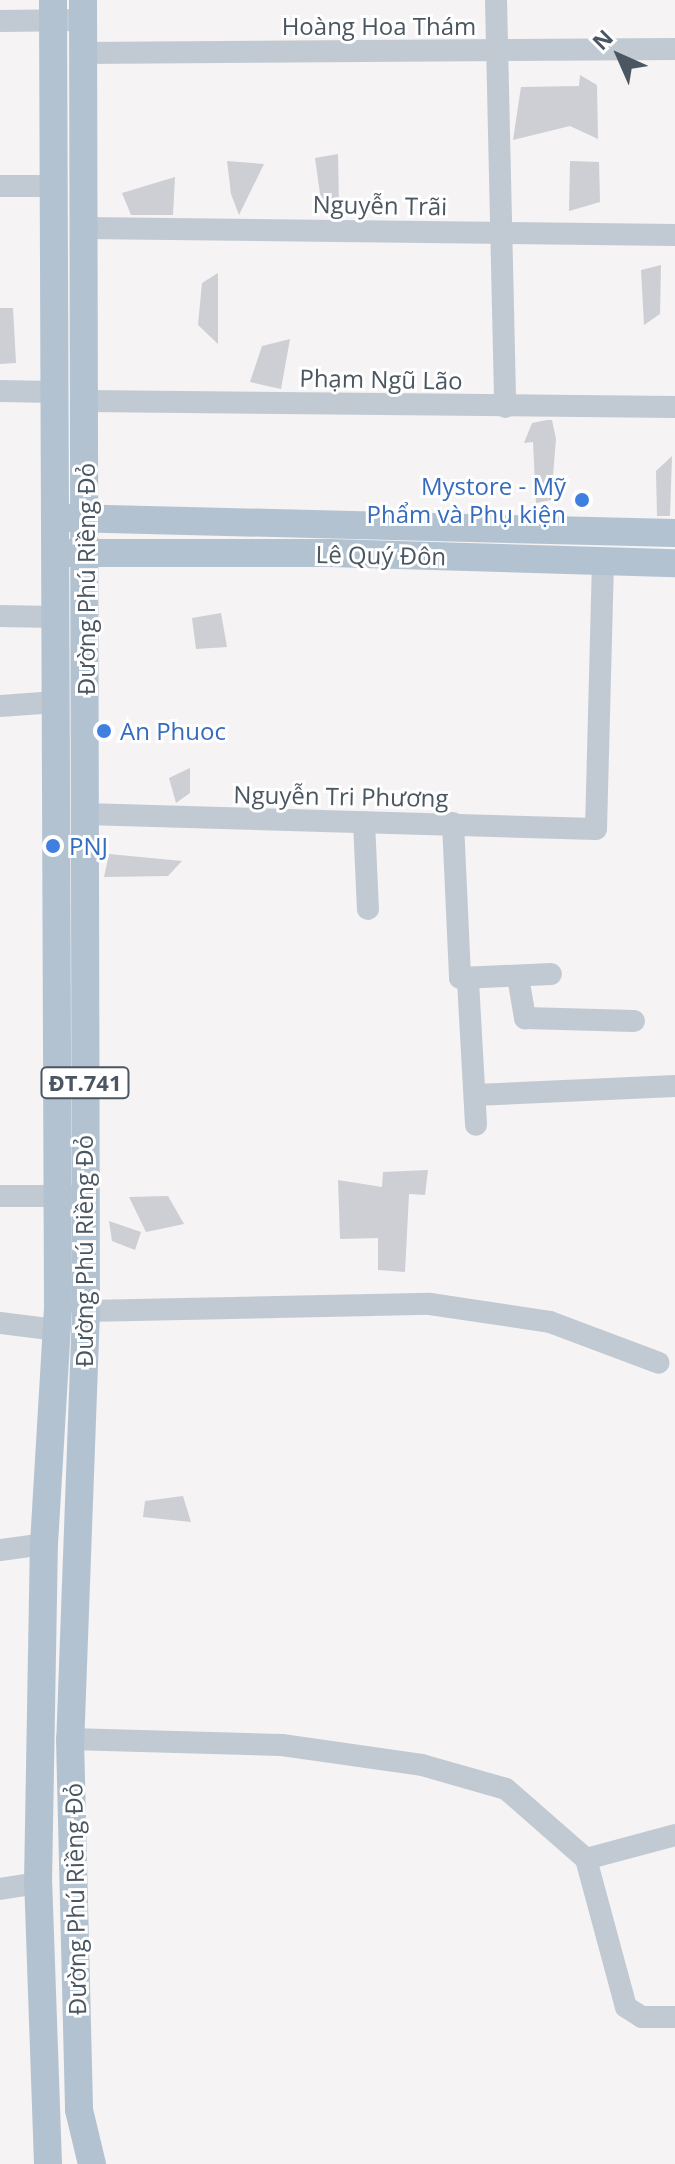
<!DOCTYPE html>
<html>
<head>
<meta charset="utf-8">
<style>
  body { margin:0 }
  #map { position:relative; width:675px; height:2164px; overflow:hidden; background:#f5f3f3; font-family:"Open Sans",sans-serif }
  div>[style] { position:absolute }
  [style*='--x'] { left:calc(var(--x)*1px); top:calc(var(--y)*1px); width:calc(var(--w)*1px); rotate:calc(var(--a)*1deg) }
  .building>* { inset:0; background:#cdcfd5 }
  .minor>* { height:22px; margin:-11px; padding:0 11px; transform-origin:11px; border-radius:11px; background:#c1cad2 }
  .major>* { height:28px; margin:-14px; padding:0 14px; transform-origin:14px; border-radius:14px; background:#b3c2d1 }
  .dots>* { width:22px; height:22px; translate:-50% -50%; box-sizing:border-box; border:4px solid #fff; border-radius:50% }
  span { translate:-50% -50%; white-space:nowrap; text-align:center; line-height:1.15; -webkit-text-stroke:6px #fff; paint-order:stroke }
  .shield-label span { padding:2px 6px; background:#fff; border:2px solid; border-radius:6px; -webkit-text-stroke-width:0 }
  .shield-label { font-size:22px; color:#4a5661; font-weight:700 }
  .street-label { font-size:24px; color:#4a5661 }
  .shop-label { font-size:24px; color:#366cbe }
  .right { translate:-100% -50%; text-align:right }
  .left { translate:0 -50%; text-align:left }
  .north { position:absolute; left:579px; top:16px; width:80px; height:80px; -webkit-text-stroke:6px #fff; paint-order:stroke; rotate:315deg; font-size:22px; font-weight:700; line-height:32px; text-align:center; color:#4a5661 }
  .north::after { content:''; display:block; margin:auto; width:28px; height:36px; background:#4a5661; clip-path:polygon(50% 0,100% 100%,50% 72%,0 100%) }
</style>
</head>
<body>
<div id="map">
  <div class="building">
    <i style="clip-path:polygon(580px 75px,597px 85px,598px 139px,570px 126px,513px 140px,521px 87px,579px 86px)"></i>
    <i style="clip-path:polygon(338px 154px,339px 206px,322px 208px,315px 158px)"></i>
    <i style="clip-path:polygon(227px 161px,264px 164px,239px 215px,231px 194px)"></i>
    <i style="clip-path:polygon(570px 161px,599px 162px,600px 202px,569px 211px)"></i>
    <i style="clip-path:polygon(175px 177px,173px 215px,131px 215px,122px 193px)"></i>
    <i style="clip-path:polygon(661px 265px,660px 314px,644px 325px,641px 270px)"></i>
    <i style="clip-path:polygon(218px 273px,218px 344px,198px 325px,202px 283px)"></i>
    <i style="clip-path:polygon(0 308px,13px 308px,16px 363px,0 364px)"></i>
    <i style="clip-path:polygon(290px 339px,281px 389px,250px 382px,262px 346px)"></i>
    <i style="clip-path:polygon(547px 420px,552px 420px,556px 439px,551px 500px,536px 503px,533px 442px,524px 443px,532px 423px)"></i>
    <i style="clip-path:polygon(672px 456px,670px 516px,657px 516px,656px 471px)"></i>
    <i style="clip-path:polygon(221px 613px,227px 647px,196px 649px,192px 618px)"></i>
    <i style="clip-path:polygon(190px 768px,190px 793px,176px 803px,169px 778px)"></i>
    <i style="clip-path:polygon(109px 854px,182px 861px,168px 876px,104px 877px)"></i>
    <i style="clip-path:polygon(428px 1170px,425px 1195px,409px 1194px,405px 1272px,378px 1270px,378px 1238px,340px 1239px,338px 1180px,382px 1187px,383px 1172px)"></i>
    <i style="clip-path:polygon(168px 1196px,184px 1224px,146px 1232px,129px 1197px)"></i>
    <i style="clip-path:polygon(109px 1221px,141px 1232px,135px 1250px,112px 1241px)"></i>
    <i style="clip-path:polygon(183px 1496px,191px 1522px,143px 1517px,145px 1501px)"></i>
  </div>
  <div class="minor">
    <i style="--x:496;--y:0;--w:407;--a:88.7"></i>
    <i style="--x:0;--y:21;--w:83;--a:-0.7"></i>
    <i style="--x:83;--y:53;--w:592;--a:-0.39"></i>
    <i style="--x:0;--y:186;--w:53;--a:0"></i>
    <i style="--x:84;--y:228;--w:591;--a:0.68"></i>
    <i style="--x:0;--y:391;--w:55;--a:1"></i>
    <i style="--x:87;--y:401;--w:588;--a:0.58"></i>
    <i style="--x:0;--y:616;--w:55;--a:1"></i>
    <i style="--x:0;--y:706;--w:56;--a:-4.1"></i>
    <i style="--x:85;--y:814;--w:511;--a:1.68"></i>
    <i style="--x:596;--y:829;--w:268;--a:-88.5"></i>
    <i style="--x:364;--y:822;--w:87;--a:87.4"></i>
    <i style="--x:453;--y:823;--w:155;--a:87.4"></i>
    <i style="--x:460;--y:978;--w:91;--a:-2.5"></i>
    <i style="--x:518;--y:977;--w:42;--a:80.3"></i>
    <i style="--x:525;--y:1018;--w:109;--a:1.6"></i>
    <i style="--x:468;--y:981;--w:144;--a:86.8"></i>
    <i style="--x:475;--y:1095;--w:200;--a:-2.6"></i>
    <i style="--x:0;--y:1196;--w:71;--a:0"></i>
    <i style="--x:86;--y:1311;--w:344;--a:-1.2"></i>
    <i style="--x:430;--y:1304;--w:121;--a:8.5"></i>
    <i style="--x:550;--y:1322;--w:116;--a:20.6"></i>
    <i style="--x:0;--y:1323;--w:56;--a:7.1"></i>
    <i style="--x:0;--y:1550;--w:44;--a:-7.8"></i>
    <i style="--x:70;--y:1739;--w:212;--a:1.6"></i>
    <i style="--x:282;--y:1745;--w:141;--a:8.1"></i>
    <i style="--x:422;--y:1765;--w:87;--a:15.9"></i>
    <i style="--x:506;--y:1789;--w:106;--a:41.2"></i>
    <i style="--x:586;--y:1859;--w:92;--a:-15.1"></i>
    <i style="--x:586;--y:1859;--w:153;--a:74.9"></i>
    <i style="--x:626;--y:2007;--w:19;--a:32"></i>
    <i style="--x:642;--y:2017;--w:33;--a:0"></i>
    <i style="--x:0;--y:1889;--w:38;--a:-9"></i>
  </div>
  <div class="major">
    <i style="--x:83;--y:0;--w:1311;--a:89.87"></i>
    <i style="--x:86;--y:1311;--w:428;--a:92.1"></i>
    <i style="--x:70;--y:1739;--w:371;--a:88.6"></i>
    <i style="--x:79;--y:2110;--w:56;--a:76.5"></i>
    <i style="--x:68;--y:518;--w:607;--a:1.42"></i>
    <i style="--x:69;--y:553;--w:261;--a:0"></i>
    <i style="--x:330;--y:553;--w:345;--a:1.7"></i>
    <i style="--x:48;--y:2164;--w:281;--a:-92"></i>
    <i style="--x:38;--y:1883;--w:339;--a:-89"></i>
    <i style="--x:44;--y:1544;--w:237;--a:-86.6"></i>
    <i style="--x:58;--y:1307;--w:1307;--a:-90.22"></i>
  </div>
  <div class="dots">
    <i style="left:582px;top:500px;background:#3f7fe0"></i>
    <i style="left:104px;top:731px;background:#3f7fe0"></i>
    <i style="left:53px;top:846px;background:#3f7fe0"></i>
  </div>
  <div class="shield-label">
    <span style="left:85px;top:1083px">ĐT.741</span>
  </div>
  <div class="street-label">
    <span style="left:379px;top:26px">Hoàng Hoa Thám</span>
    <span style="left:380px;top:205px;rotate:1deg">Nguyễn Trãi</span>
    <span style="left:381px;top:379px;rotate:1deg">Phạm Ngũ Lão</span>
    <span style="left:381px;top:555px;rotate:1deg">Lê Quý Đôn</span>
    <span style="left:86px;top:579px;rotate:-90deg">Đường Phú Riềng Đỏ</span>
    <span style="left:341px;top:796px;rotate:1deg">Nguyễn Tri Phương</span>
    <span style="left:84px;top:1251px;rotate:-90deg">Đường Phú Riềng Đỏ</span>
    <span style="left:75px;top:1899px;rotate:-91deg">Đường Phú Riềng Đỏ</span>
  </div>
  <div class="shop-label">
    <span class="right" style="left:566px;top:500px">Mystore - Mỹ<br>Phẩm và Phụ kiện</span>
    <span class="left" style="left:120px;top:731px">An Phuoc</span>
    <span class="left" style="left:69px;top:846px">PNJ</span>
  </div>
  <div class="north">N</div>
</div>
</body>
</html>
